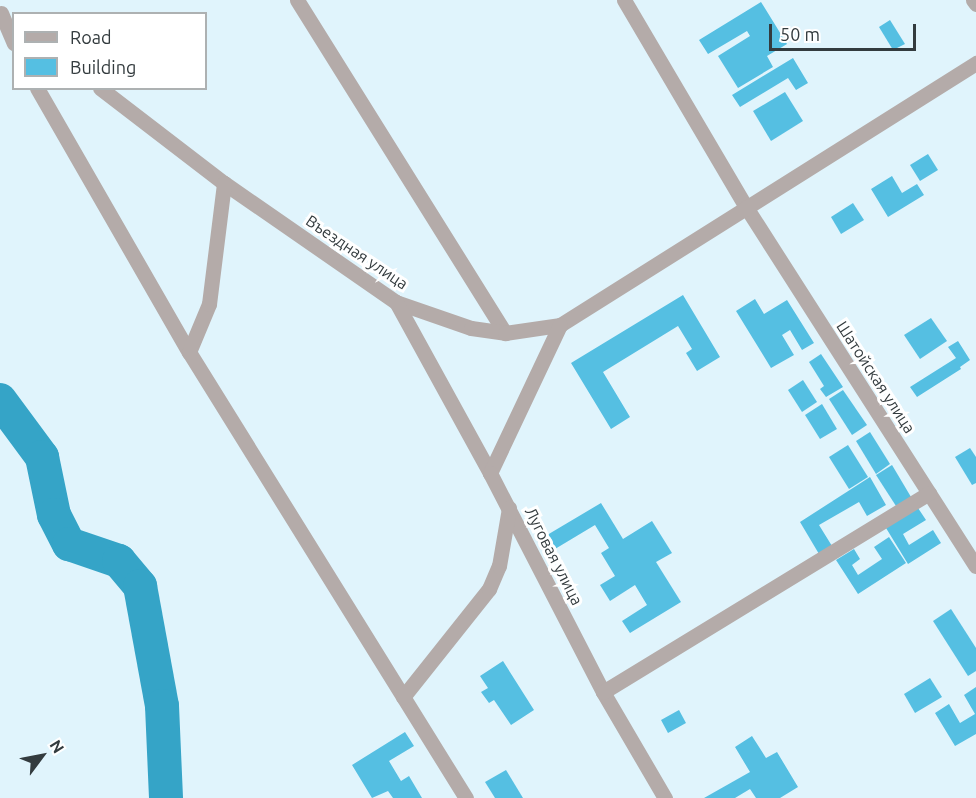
<!DOCTYPE html>
<html>
<head>
<meta charset="utf-8">
<style>
  body { margin:0 }
  #map { position:relative; width:976px; height:798px; overflow:hidden; background:#e0f4fc; font-family:Ubuntu,sans-serif }
  div>[style] { position:absolute }
  [style*='--x'] { left:calc(var(--x)*1px); top:calc(var(--y)*1px); width:calc(var(--w)*1px); rotate:calc(var(--a)*1deg) }
  .river>* { height:34px; margin:-17px; padding:0 17px; transform-origin:17px; border-radius:17px; background:#35a4c7 }
  .building>* { inset:0; background:#55bfe2 }
  .minor>* { height:15px; margin:-7.5px; padding:0 7.5px; transform-origin:7.5px; border-radius:7.5px; background:#b4aba9 }
  span { translate:-50% -50%; white-space:nowrap; text-align:center; line-height:1.15; -webkit-text-stroke:6px #fff; paint-order:stroke }
  .street-label { font-size:16px; color:#333b3e }
  .legend { position:absolute; left:12px; top:12px; width:195px; height:78px; box-sizing:border-box; background:#fff; border:2px solid #adb1b2; margin:0; padding:8px 10px; list-style:none; font-size:18px; color:#333b3e }
  .legend li { display:flex; align-items:center; gap:12px; height:30px }
  .legend b { width:30px; border:2px solid #adb1b2 }
  .north { position:absolute; left:12px; top:726px; width:60px; height:60px; -webkit-text-stroke:4px #fff; paint-order:stroke; rotate:58deg; font-size:16px; font-weight:700; line-height:24px; text-align:center; color:#333b3e }
  .north::after { content:''; display:block; margin:auto; width:21px; height:27px; background:#333b3e; clip-path:polygon(50% 0,100% 100%,50% 72%,0 100%) }
  .scale { position:absolute; left:769px; top:24px; width:147px; height:27px; box-sizing:border-box; border:3px solid #333b3e; border-top:0; padding-left:8px; font-size:18px; line-height:21px; white-space:nowrap; color:#333b3e; -webkit-text-stroke:4px #fff; paint-order:stroke }
</style>
</head>
<body>
<div id="map">
  <div class="river">
    <i style="--x:0;--y:400;--w:71;--a:53.6"></i>
    <i style="--x:42;--y:457;--w:59;--a:78.3"></i>
    <i style="--x:54;--y:515;--w:33;--a:63"></i>
    <i style="--x:69;--y:544;--w:53;--a:18.8"></i>
    <i style="--x:119;--y:561;--w:33;--a:50"></i>
    <i style="--x:140;--y:586;--w:122;--a:79.6"></i>
    <i style="--x:162;--y:706;--w:92;--a:87.5"></i>
  </div>
  <div class="building">
    <i style="clip-path:polygon(761px 2px,787px 44px,767px 56px,773px 67px,738px 88px,718px 56px,750px 36px,747px 31px,708px 54px,699px 40px)"></i>
    <i style="clip-path:polygon(890px 20px,905px 44px,893px 50px,879px 27px)"></i>
    <i style="clip-path:polygon(793px 58px,808px 83px,796px 90px,788px 78px,740px 107px,732px 95px)"></i>
    <i style="clip-path:polygon(785px 92px,803px 121px,771px 141px,753px 111px)"></i>
    <i style="clip-path:polygon(928px 154px,938px 170px,920px 181px,910px 165px)"></i>
    <i style="clip-path:polygon(892px 176px,902px 193px,917px 184px,924px 195px,888px 217px,871px 189px)"></i>
    <i style="clip-path:polygon(853px 203px,864px 220px,841px 234px,831px 217px)"></i>
    <i style="clip-path:polygon(683px 295px,720px 357px,697px 371px,686px 353px,692px 349px,678px 326px,603px 372px,630px 417px,611px 429px,571px 363px)"></i>
    <i style="clip-path:polygon(755px 299px,764px 314px,787px 300px,814px 343px,802px 350px,790px 330px,782px 335px,794px 355px,771px 368px,736px 311px)"></i>
    <i style="clip-path:polygon(931px 318px,947px 341px,920px 359px,904px 335px)"></i>
    <i style="clip-path:polygon(958px 341px,970px 360px,960px 367px,961px 369px,917px 397px,910px 387px,956px 358px,948px 347px)"></i>
    <i style="clip-path:polygon(821px 354px,843px 387px,826px 397px,820px 389px,824px 386px,809px 362px)"></i>
    <i style="clip-path:polygon(803px 380px,817px 402px,802px 412px,788px 390px)"></i>
    <i style="clip-path:polygon(843px 390px,867px 425px,852px 435px,829px 399px)"></i>
    <i style="clip-path:polygon(822px 404px,837px 429px,820px 439px,805px 415px)"></i>
    <i style="clip-path:polygon(870px 432px,890px 464px,876px 474px,856px 441px)"></i>
    <i style="clip-path:polygon(848px 445px,868px 477px,849px 489px,829px 457px)"></i>
    <i style="clip-path:polygon(970px 448px,976px 457px,976px 483px,972px 485px,955px 457px)"></i>
    <i style="clip-path:polygon(892px 465px,911px 497px,896px 506px,876px 475px)"></i>
    <i style="clip-path:polygon(870px 477px,886px 505px,867px 516px,859px 502px,819px 525px,832px 546px,819px 554px,800px 522px)"></i>
    <i style="clip-path:polygon(601px 503px,623px 539px,652px 521px,672px 553px,656px 562px,681px 602px,630px 633px,622px 621px,647px 605px,635px 585px,610px 601px,600px 585px,615px 576px,601px 553px,609px 548px,595px 525px,545px 555px,537px 541px)"></i>
    <i style="clip-path:polygon(918px 508px,926px 520px,903px 534px,909px 545px,933px 530px,941px 543px,908px 564px,886px 528px)"></i>
    <i style="clip-path:polygon(889px 537px,906px 563px,858px 594px,836px 560px,854px 549px,860px 559px,852px 565px,858px 575px,882px 559px,874px 547px)"></i>
    <i style="clip-path:polygon(951px 609px,976px 648px,976px 671px,968px 676px,933px 621px)"></i>
    <i style="clip-path:polygon(503px 661px,534px 710px,511px 725px,494px 700px,489px 703px,481px 692px,488px 688px,480px 676px)"></i>
    <i style="clip-path:polygon(930px 678px,942px 697px,915px 713px,904px 694px)"></i>
    <i style="clip-path:polygon(976px 687px,976px 734px,955px 746px,935px 713px,949px 704px,960px 723px,975px 714px,964px 695px)"></i>
    <i style="clip-path:polygon(679px 710px,686px 723px,668px 733px,661px 720px)"></i>
    <i style="clip-path:polygon(405px 732px,414px 746px,389px 761px,401px 781px,409px 776px,422px 798px,393px 798px,388px 791px,372px 798px,352px 765px)"></i>
    <i style="clip-path:polygon(752px 736px,766px 758px,777px 752px,798px 787px,780px 798px,756px 798px,750px 789px,735px 798px,704px 798px,750px 772px,735px 747px)"></i>
    <i style="clip-path:polygon(506px 770px,523px 798px,495px 798px,485px 782px)"></i>
  </div>
  <div class="minor">
    <i style="--x:297;--y:0;--w:393;--a:58"></i>
    <i style="--x:624;--y:0;--w:240;--a:59.5"></i>
    <i style="--x:746;--y:207;--w:426;--a:57.4"></i>
    <i style="--x:973;--y:0;--w:5;--a:53"></i>
    <i style="--x:1;--y:13;--w:33;--a:67"></i>
    <i style="--x:37;--y:88;--w:305;--a:60.1"></i>
    <i style="--x:189;--y:352;--w:525;--a:58.16"></i>
    <i style="--x:100;--y:88;--w:156;--a:37.5"></i>
    <i style="--x:224;--y:183;--w:209;--a:34.7"></i>
    <i style="--x:396;--y:302;--w:79;--a:19.1"></i>
    <i style="--x:471;--y:328;--w:34;--a:8"></i>
    <i style="--x:505;--y:333;--w:56;--a:-8.3"></i>
    <i style="--x:560;--y:325;--w:492;--a:-32.2"></i>
    <i style="--x:396;--y:302;--w:195;--a:61.2"></i>
    <i style="--x:560;--y:325;--w:164;--a:115.3"></i>
    <i style="--x:490;--y:473;--w:246;--a:62.7"></i>
    <i style="--x:603;--y:692;--w:123;--a:59.7"></i>
    <i style="--x:189;--y:352;--w:52;--a:-67.4"></i>
    <i style="--x:209;--y:304;--w:122;--a:-82.9"></i>
    <i style="--x:603;--y:692;--w:382;--a:-31.4"></i>
    <i style="--x:403;--y:697;--w:138;--a:-51.5"></i>
    <i style="--x:489;--y:589;--w:25;--a:-67"></i>
    <i style="--x:499;--y:566;--w:59;--a:-80.2"></i>
  </div>
  <div class="street-label">
    <span style="left:357px;top:252px;rotate:34deg">Въездная улица</span>
    <span style="left:876px;top:377px;rotate:57deg">Шатойская улица</span>
    <span style="left:554px;top:556px;rotate:63deg">Луговая улица</span>
  </div>
  <ul class="legend">
  <li><b style="height:8px;background:#b4aba9"></b>Road</li>
  <li><b style="height:16px;background:#55bfe2"></b>Building</li>
  </ul>
  <div class="north">N</div>
  <div class="scale">50 m</div>
</div>
</body>
</html>
